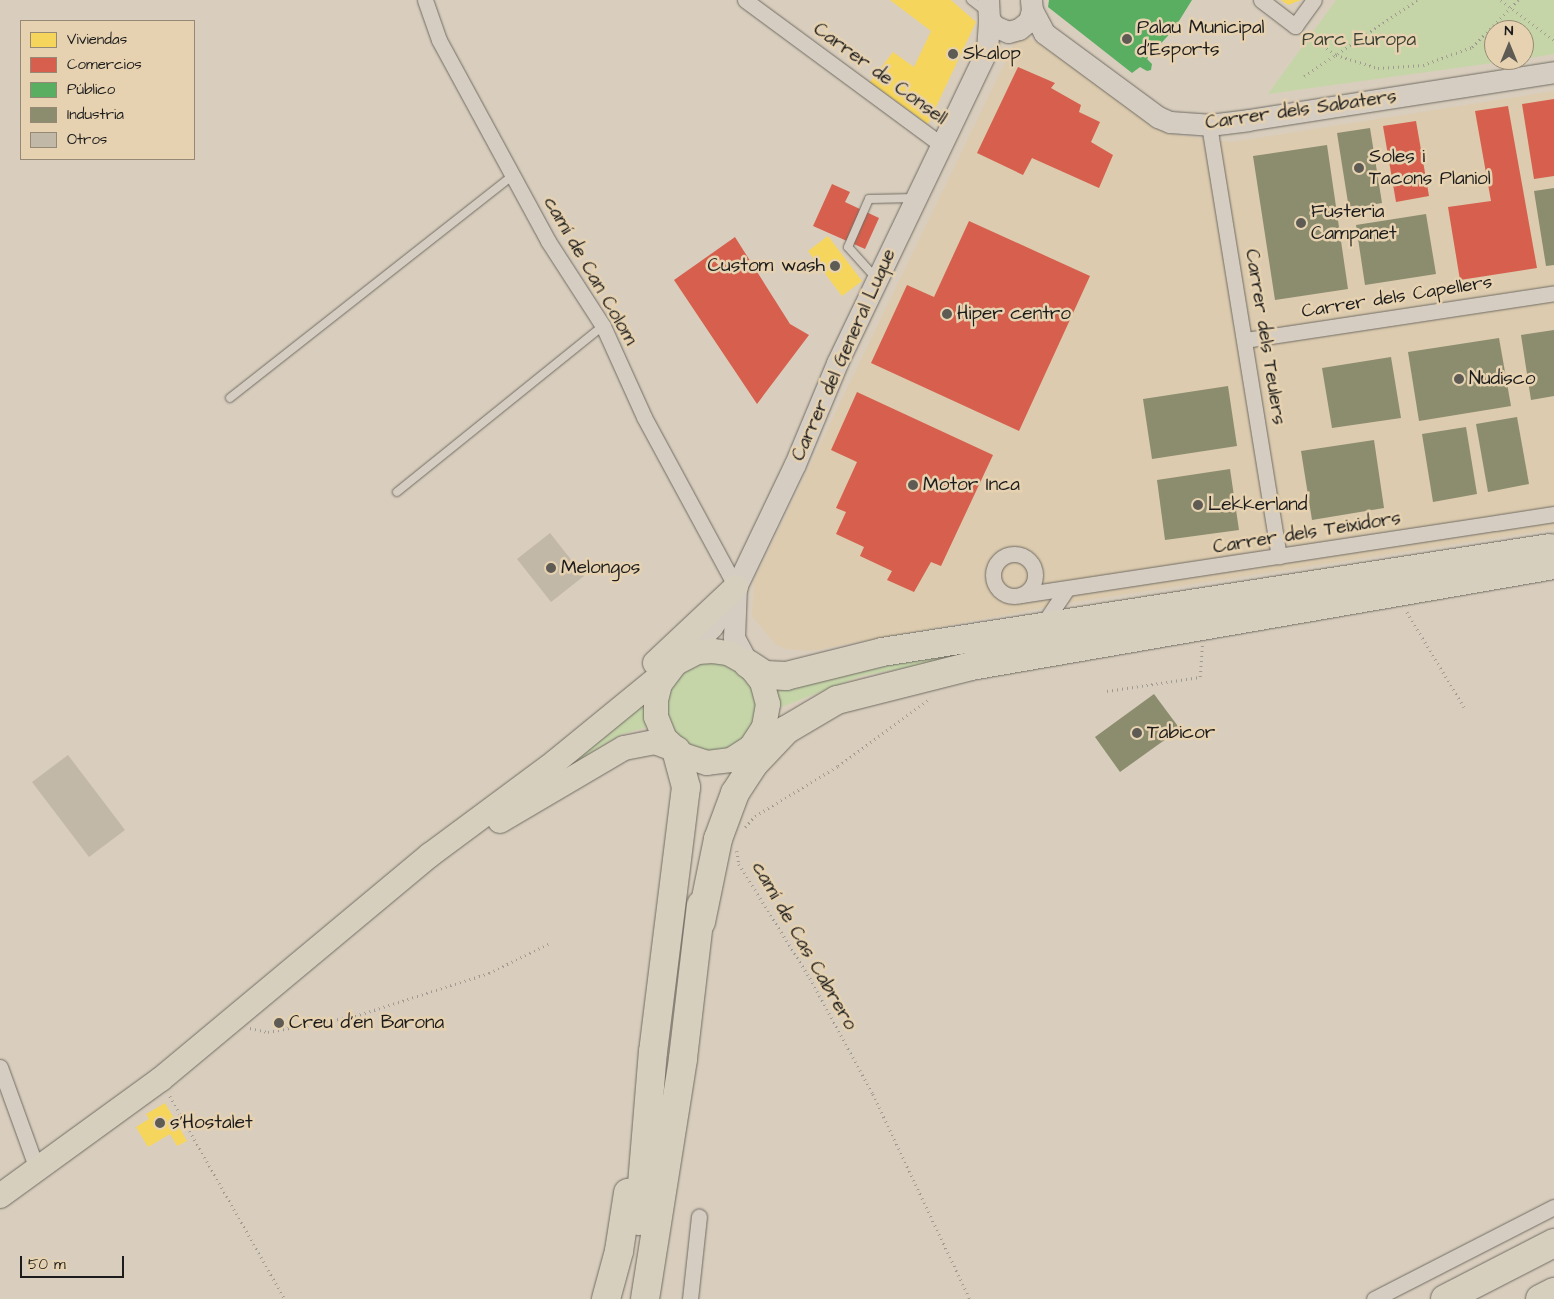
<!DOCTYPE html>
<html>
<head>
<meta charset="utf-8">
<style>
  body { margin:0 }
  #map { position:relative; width:1554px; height:1299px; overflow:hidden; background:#d9cebd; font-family:"Architects Daughter",sans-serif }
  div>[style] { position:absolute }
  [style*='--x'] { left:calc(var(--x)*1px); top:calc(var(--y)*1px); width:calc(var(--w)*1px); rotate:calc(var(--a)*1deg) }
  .built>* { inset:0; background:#dccbae }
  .green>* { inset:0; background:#c5d5a8 }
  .round { border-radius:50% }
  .homes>* { inset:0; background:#f6d55c }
  .shops>* { inset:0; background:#d6604d }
  .public>* { inset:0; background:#5aae61 }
  .industry>* { inset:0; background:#8c8c6e }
  .building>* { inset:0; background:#c2b8a7 }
  .path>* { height:2.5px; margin-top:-1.25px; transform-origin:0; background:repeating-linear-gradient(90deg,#a19a90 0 1px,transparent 0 5px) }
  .roads { filter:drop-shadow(0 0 1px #716c64) drop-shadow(0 0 1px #716c64) }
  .lane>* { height:8px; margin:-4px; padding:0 4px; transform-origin:4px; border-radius:4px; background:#d5cdc1 }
  .street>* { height:15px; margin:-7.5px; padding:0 7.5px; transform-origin:7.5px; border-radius:7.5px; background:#d5cdc1 }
  .street>.ring { margin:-7.5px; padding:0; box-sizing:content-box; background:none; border:15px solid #d5cdc1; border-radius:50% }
  .secondary>* { height:21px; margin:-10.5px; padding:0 10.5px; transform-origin:10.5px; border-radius:10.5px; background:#d5cdc1 }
  .primary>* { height:24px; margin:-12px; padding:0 12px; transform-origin:12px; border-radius:12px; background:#d7cfbd }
  .highway>* { height:28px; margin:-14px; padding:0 14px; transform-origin:14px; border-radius:14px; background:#d7cfbd }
  .dots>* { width:14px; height:14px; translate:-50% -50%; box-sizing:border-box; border:2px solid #e6d2b0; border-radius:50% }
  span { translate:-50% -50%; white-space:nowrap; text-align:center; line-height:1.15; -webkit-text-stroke:5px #e6d2b0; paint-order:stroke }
  .poi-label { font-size:19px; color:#1c1c1c }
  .left { translate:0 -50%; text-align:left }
  .right { translate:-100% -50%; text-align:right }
  .park-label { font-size:19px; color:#3b4234 }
  .street-label { font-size:19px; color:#1c1c1c }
  .legend { position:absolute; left:20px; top:20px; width:175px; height:140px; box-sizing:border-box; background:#e6d2b0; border:1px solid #958975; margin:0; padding:6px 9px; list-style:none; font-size:15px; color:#1c1c1c }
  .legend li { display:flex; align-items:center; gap:10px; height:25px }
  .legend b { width:25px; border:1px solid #958975 }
  .north { position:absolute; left:1484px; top:20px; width:50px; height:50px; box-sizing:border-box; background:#e6d2b0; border:1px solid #958975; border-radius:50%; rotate:0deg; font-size:14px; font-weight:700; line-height:20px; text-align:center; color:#1c1c1c }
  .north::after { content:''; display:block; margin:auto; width:18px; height:22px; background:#5e5a54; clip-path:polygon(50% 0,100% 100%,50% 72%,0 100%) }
  .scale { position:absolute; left:20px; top:1256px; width:104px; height:22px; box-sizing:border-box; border:2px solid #1c1c1c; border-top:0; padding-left:6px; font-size:15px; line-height:18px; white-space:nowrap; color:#1c1c1c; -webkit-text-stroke:4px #e6d2b0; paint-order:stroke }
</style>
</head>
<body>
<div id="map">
  <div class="built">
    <i style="clip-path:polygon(1020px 31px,1169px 134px,1232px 142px,1554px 91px,1554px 529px,1074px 602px,810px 651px,786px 649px,775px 644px,752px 616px,754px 581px)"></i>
  </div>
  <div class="green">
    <i style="clip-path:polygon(1336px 0,1554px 0,1554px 54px,1524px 59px,1524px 30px,1494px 30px,1494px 60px,1514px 60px,1268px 94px)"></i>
    <i style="clip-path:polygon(1116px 623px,1028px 645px,861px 676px,779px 708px,777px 691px,780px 689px,853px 669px)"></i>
    <i class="round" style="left:668px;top:663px;width:88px;height:88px"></i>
    <i style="clip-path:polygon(644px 703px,647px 727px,620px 735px,550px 778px)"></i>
  </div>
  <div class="homes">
    <i style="clip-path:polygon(890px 0,951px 0,976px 22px,928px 124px,870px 82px,893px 52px,914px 67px,931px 31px)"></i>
    <i style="clip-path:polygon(1281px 0,1301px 0,1288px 5px)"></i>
    <i style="clip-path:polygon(828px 236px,862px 281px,842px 296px,808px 251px)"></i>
    <i style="clip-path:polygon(165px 1103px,187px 1141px,177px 1146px,170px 1134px,148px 1147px,136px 1127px,149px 1119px,146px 1114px)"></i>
  </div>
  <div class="shops">
    <i style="clip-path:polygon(1018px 67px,1055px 83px,1051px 88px,1081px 105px,1079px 112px,1100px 122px,1091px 142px,1113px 155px,1099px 188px,1032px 158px,1023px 175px,977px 153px)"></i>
    <i style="clip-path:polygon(1554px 99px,1554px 176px,1534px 179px,1522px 104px)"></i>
    <i style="clip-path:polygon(1508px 106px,1537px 268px,1460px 280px,1448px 207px,1491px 201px,1475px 111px)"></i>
    <i style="clip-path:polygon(1416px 121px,1429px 196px,1396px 202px,1383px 126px)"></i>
    <i style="clip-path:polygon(832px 184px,850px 192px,845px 202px,879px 218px,865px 249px,813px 226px)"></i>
    <i style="clip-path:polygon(969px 221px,1090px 276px,1019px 431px,871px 363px,907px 285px,934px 297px)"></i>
    <i style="clip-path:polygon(735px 237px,790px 324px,809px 335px,757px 404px,674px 280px)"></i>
    <i style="clip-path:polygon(857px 392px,993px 455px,941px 566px,931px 562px,914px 592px,887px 580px,892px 571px,860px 556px,864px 547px,836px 534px,846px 512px,836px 508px,857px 462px,831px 450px)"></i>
  </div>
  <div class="public">
    <i style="clip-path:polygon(1049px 0,1192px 0,1174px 29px,1147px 59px,1152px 64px,1151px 70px,1147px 71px,1140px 67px,1132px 73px,1048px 7px)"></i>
  </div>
  <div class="industry">
    <i style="clip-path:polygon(1370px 128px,1382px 203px,1349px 209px,1337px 133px)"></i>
    <i style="clip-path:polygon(1327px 145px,1348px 289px,1275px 300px,1253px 156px)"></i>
    <i style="clip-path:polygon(1554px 188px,1554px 265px,1546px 266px,1534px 191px)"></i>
    <i style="clip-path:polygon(1426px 214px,1436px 274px,1365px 285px,1356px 225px)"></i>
    <i style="clip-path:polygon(1554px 330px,1554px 396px,1531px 400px,1521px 335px)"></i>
    <i style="clip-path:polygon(1499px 338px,1511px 406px,1419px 421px,1408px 352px)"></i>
    <i style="clip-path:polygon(1391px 357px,1401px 418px,1332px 428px,1322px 368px)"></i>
    <i style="clip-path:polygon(1228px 386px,1237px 446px,1152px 459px,1143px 399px)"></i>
    <i style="clip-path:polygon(1517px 417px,1529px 484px,1488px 492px,1476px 424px)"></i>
    <i style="clip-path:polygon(1466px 427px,1477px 494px,1433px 502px,1422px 434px)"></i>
    <i style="clip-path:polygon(1374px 440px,1384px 508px,1312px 520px,1301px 451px)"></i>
    <i style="clip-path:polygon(1230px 469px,1239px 530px,1165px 540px,1157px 480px)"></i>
    <i style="clip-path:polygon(1154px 694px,1180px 729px,1120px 772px,1095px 737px)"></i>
  </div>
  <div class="building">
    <i style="clip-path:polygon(550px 533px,584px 576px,551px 602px,517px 559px)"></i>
    <i style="clip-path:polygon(68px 755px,125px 830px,89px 857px,32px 782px)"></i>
  </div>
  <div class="path">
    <i style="--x:1501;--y:0;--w:66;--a:37"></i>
    <i style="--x:1306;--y:34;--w:37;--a:35"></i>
    <i style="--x:1336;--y:55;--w:44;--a:17.2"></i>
    <i style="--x:1378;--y:68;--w:45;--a:-3.8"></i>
    <i style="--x:1423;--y:65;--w:52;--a:-20.2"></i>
    <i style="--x:1472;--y:47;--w:66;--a:-45.6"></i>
    <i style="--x:1304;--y:76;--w:136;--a:-33.9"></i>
    <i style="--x:1407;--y:612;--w:111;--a:59"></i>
    <i style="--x:1107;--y:691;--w:94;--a:-8.6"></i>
    <i style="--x:1200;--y:677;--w:32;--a:-86"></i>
    <i style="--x:745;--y:827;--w:15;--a:-48"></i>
    <i style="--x:755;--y:816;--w:97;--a:-31.1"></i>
    <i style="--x:838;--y:766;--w:115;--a:-36.2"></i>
    <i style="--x:737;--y:851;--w:13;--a:81"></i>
    <i style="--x:739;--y:864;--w:134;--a:58.1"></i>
    <i style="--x:810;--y:978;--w:132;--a:61.5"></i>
    <i style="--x:873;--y:1094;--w:227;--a:64.7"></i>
    <i style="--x:250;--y:1028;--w:18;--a:13"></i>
    <i style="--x:268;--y:1032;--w:88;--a:-10.4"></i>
    <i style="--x:355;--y:1016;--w:141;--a:-17.8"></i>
    <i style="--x:489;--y:973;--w:66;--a:-26.2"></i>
    <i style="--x:170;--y:1096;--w:233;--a:60.5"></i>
  </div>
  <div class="roads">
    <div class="lane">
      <i style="--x:971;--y:0;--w:18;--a:38"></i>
      <i style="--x:875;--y:277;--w:40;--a:-132"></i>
      <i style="--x:848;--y:247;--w:52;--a:-66.4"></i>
      <i style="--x:869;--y:199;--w:46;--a:-1.2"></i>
      <i style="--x:230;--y:398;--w:360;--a:-38.2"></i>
      <i style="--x:397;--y:492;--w:265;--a:-38.9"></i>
    </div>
    <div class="street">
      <i style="--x:425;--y:0;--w:42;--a:70.7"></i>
      <i style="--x:439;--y:40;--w:229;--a:61.5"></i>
      <i style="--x:548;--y:241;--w:101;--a:57.1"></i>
      <i style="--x:603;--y:326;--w:100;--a:65.7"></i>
      <i style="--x:644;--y:417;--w:193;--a:61.6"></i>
      <i style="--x:745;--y:0;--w:245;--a:36.4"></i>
      <i style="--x:1261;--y:0;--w:43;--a:37.4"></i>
      <i style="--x:1295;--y:26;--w:32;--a:-54"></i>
      <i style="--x:1209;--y:125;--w:437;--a:80.8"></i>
      <i style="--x:1245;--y:340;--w:313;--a:-8.6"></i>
      <i class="ring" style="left:993px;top:554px;width:27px;height:27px"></i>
      <i style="--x:1021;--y:595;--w:539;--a:-8.64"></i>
      <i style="--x:1042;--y:626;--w:43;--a:-56.3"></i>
      <i style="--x:0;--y:1067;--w:109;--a:70.1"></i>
      <i style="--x:690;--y:1299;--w:83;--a:-83.8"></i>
      <i style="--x:1374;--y:1299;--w:202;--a:-27.1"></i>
    </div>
    <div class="secondary">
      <i style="--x:988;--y:0;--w:19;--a:87"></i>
      <i style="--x:989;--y:19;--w:9;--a:54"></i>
      <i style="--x:994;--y:26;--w:15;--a:23"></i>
      <i style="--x:1008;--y:32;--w:11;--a:-15"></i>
      <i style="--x:1019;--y:29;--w:13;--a:-39"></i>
      <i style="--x:1029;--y:21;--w:11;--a:-75"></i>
      <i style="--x:1032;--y:10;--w:10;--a:-96"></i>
      <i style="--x:1032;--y:10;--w:26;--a:62"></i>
      <i style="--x:1044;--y:33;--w:142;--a:36.4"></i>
      <i style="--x:1158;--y:117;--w:13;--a:23"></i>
      <i style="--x:1170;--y:122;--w:39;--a:4"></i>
      <i style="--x:1209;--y:125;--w:39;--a:-7"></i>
      <i style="--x:1248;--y:120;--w:310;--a:-8.9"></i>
      <i style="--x:680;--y:660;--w:46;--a:-45.9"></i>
      <i style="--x:712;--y:627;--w:31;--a:-57"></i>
      <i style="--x:748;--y:664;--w:30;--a:-118"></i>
      <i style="--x:734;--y:638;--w:51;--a:-87.8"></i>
      <i style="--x:736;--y:587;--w:136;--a:-64.4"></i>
      <i style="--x:795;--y:464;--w:109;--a:-67.4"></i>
      <i style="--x:837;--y:363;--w:347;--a:-64.4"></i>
      <i style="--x:987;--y:50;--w:31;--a:-86"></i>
    </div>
    <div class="primary">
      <i style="--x:655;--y:663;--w:111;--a:-43.2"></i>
      <i style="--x:500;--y:821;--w:144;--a:-30.5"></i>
      <i style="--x:624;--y:748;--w:32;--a:-11"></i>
      <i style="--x:655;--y:742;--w:22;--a:21"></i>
      <i style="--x:0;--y:1196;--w:199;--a:-36"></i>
      <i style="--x:161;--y:1079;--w:350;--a:-39.8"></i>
      <i style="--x:430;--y:855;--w:156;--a:-36.6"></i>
      <i style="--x:555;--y:762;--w:156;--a:-39.3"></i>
      <i style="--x:676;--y:663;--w:25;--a:-27"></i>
      <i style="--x:698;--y:652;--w:15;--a:-4"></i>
      <i style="--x:713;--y:651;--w:15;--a:8"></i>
      <i style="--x:728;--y:653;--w:23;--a:29"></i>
      <i style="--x:748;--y:664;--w:23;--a:52"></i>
      <i style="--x:762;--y:682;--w:23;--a:75"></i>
      <i style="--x:768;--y:704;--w:23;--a:100"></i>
      <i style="--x:764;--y:727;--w:24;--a:123"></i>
      <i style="--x:751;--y:747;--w:24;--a:147"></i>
      <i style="--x:731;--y:760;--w:24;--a:173"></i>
      <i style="--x:707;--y:763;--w:25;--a:-162"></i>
      <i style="--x:683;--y:755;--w:24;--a:-138"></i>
      <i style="--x:665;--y:739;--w:24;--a:-112"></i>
      <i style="--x:656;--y:717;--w:17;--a:-90"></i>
      <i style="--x:656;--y:700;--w:16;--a:-76"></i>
      <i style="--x:660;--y:684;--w:26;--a:-53"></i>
    </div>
    <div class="highway">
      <i style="--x:748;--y:664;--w:20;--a:33"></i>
      <i style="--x:765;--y:675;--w:21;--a:3"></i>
      <i style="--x:786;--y:676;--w:99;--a:-14"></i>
      <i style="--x:882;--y:652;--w:676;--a:-8.85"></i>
      <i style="--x:701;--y:922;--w:85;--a:-78.4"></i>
      <i style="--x:718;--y:839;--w:49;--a:-69.7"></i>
      <i style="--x:735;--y:793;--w:33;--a:-57"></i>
      <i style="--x:753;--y:765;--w:48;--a:-46.7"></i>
      <i style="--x:786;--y:730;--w:59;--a:-30.5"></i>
      <i style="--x:837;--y:700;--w:138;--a:-14.2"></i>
      <i style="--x:971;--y:666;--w:592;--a:-9.83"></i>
      <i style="--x:639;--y:1221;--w:170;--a:-85.3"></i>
      <i style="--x:653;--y:1052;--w:267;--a:-82.9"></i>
      <i style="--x:686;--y:787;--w:38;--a:-105"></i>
      <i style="--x:606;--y:1299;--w:50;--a:-74.8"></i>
      <i style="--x:619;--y:1251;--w:59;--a:-81.2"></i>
      <i style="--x:645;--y:1299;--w:244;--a:-81"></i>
      <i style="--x:683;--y:1058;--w:154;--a:-83.3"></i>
      <i style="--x:1445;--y:1299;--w:123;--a:-27.2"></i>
      <i style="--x:1540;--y:1299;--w:16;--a:-27"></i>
    </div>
  </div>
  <div class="dots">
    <i style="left:1127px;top:39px;background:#5e5a54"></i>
    <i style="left:953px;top:54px;background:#5e5a54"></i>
    <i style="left:1359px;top:168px;background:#5e5a54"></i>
    <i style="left:1301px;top:223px;background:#5e5a54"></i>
    <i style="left:835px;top:266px;background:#5e5a54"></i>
    <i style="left:947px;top:314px;background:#5e5a54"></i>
    <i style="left:1459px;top:379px;background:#5e5a54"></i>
    <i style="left:913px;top:485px;background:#5e5a54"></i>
    <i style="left:1198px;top:505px;background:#5e5a54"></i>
    <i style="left:551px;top:568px;background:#5e5a54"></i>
    <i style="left:1137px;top:733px;background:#5e5a54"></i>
    <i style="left:279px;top:1023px;background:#5e5a54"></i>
    <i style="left:160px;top:1123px;background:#5e5a54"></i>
  </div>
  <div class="poi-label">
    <span class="left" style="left:1137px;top:39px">Palau Municipal<br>d'Esports</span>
    <span class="left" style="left:963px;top:54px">Skalop</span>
    <span class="left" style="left:1369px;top:168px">Soles i<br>Tacons Planiol</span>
    <span class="left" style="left:1311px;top:223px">Fusteria<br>Campanet</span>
    <span class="right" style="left:825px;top:266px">Custom wash</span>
    <span class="left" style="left:957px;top:314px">Hiper centro</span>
    <span class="left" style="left:1469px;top:379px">Nudisco</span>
    <span class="left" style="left:923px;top:485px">Motor Inca</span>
    <span class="left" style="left:1208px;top:505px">Lekkerland</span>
    <span class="left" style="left:561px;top:568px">Melongos</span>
    <span class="left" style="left:1147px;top:733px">Tabicor</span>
    <span class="left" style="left:289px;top:1023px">Creu d’en Barona</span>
    <span class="left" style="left:170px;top:1123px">s'Hostalet</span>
  </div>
  <div class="park-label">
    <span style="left:1359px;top:40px">Parc Europa</span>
  </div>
  <div class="street-label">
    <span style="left:880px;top:74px;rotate:36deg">Carrer de Consell</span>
    <span style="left:1301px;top:110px;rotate:-8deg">Carrer dels Sabaters</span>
    <span style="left:590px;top:271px;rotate:60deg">camí de Can Colom</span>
    <span style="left:1397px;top:297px;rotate:-9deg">Carrer dels Capellers</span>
    <span style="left:1265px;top:337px;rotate:81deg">Carrer dels Teulers</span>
    <span style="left:844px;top:355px;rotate:-66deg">Carrer del General Luque</span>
    <span style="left:1307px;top:533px;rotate:-9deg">Carrer dels Teixidors</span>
    <span style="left:804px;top:946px;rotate:60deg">camí de Cas Cabrero</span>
  </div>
  <ul class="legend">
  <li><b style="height:14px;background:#f6d55c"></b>Viviendas</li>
  <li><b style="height:14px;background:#d6604d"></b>Comercios</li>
  <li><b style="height:14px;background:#5aae61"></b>Público</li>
  <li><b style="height:14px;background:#8c8c6e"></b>Industria</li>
  <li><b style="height:14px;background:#c2b8a7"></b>Otros</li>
  </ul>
  <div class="north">N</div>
  <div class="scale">50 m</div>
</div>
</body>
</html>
